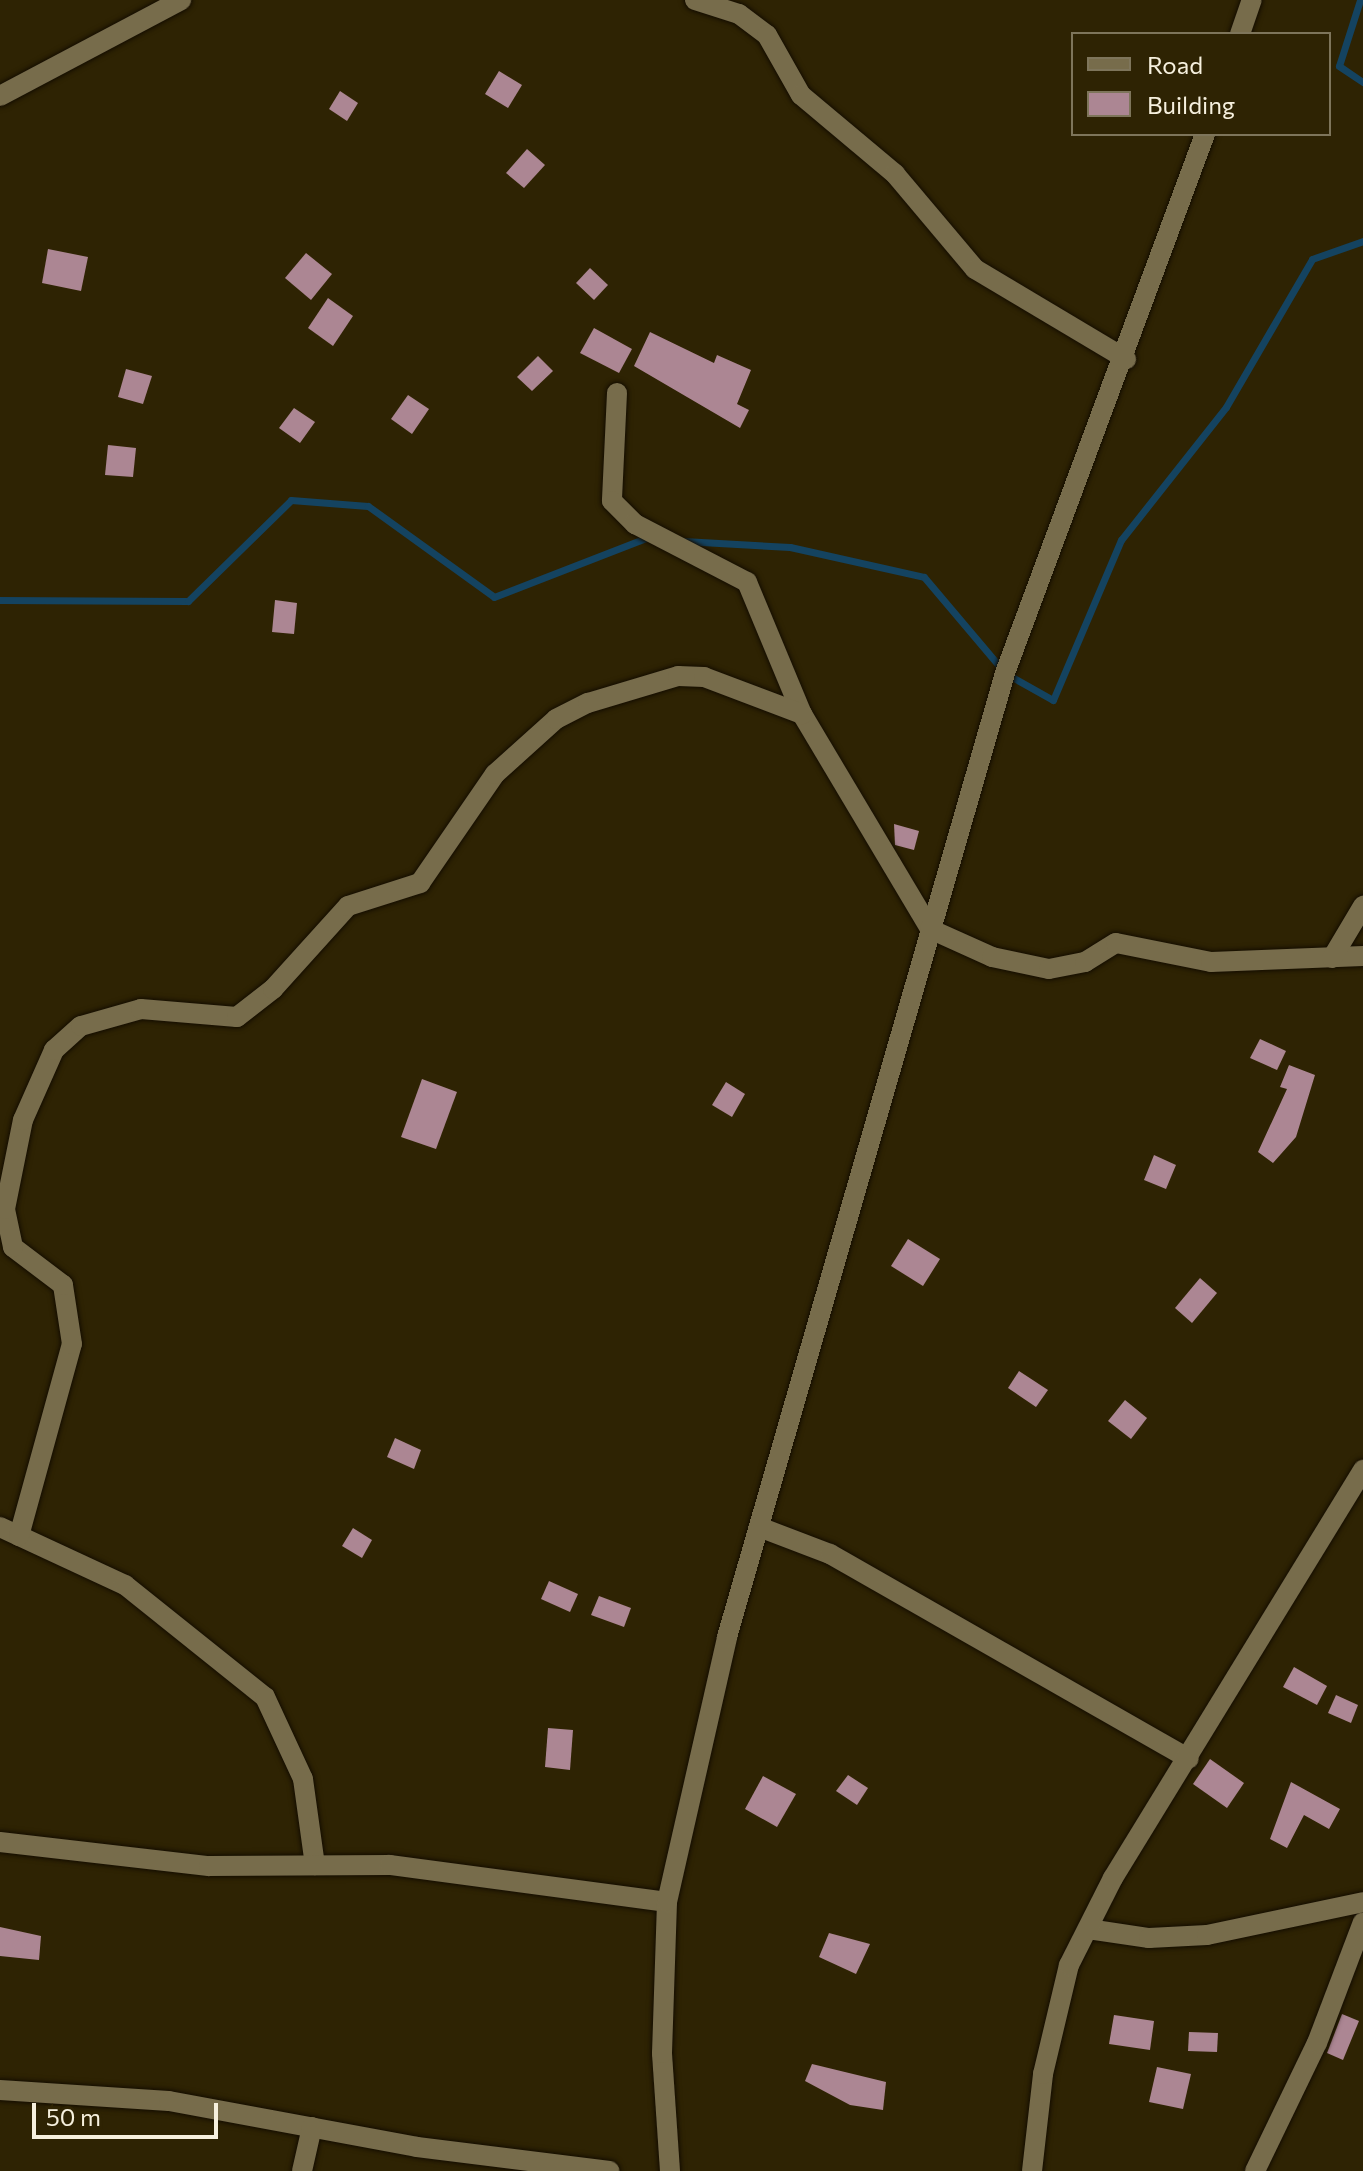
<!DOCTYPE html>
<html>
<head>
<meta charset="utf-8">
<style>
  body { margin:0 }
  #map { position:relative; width:1363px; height:2171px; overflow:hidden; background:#2e2303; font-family:Commissioner,sans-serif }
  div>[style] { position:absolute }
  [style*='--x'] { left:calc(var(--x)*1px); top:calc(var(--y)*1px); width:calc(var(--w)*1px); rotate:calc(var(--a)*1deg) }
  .stream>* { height:7px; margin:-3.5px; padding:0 3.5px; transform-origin:3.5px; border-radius:3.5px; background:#144360 }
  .building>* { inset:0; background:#ac8693 }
  .roads { filter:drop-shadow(0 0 2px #140d00) drop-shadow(0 0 2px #140d00) }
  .street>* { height:20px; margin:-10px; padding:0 10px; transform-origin:10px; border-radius:10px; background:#776c4b }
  span { translate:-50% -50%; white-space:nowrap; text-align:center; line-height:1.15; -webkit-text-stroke:8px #2e2303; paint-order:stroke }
  .legend { position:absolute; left:1071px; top:32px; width:260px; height:104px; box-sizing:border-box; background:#2e2303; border:2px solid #7e755b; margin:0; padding:10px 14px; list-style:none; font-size:24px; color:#f6f0de }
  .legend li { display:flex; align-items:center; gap:16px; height:40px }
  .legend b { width:40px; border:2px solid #7e755b }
  .scale { position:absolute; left:32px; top:2103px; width:186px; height:36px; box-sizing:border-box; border:4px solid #f6f0de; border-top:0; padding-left:10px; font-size:24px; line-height:28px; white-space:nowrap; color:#f6f0de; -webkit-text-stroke:6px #2e2303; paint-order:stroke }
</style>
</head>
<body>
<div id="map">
  <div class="stream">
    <i style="--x:1360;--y:0;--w:69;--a:107.7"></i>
    <i style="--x:1339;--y:66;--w:29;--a:34"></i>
    <i style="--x:683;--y:541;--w:107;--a:3.2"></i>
    <i style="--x:790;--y:547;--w:137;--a:12.6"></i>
    <i style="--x:924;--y:577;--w:126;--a:49.8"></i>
    <i style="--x:1005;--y:673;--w:55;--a:29.4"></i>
    <i style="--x:1053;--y:700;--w:174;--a:-67"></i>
    <i style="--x:1121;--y:540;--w:169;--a:-51.7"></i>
    <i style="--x:1226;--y:407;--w:171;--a:-59.8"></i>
    <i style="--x:1312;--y:259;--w:54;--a:-19.4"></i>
    <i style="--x:0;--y:600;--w:188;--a:0.3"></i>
    <i style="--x:188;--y:601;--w:144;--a:-44.4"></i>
    <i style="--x:291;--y:500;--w:77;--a:4.5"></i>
    <i style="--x:368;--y:506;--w:155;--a:35.8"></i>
    <i style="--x:494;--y:597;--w:163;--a:-21.2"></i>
  </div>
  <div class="building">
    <i style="clip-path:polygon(499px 71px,522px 85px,508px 108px,485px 94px)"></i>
    <i style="clip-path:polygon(340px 91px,358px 103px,347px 121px,329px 109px)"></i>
    <i style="clip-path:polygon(527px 149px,545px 165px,524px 188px,506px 173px)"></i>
    <i style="clip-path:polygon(48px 249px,88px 257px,81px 291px,42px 283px)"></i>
    <i style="clip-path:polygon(306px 253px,332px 274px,311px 300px,285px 278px)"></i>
    <i style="clip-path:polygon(590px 268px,608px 285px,594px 300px,576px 283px)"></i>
    <i style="clip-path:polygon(328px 298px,353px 316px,333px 346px,308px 328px)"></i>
    <i style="clip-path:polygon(594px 328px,632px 349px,619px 373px,580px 353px)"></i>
    <i style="clip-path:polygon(650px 332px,714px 363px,717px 355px,751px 370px,737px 404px,749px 410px,740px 428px,634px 366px)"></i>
    <i style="clip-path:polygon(538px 356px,553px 371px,532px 391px,517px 377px)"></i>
    <i style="clip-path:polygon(126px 369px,152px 376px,143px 404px,118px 397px)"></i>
    <i style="clip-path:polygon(408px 395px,429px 409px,412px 434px,391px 419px)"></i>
    <i style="clip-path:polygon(294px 408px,315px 422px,300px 443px,279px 428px)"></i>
    <i style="clip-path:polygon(108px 445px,136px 448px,133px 477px,105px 475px)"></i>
    <i style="clip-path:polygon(275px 600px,297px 603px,294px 634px,272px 632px)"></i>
    <i style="clip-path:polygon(894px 824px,919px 831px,914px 850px,895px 845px)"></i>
    <i style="clip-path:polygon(1260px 1039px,1286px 1051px,1277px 1070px,1250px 1058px)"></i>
    <i style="clip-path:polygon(1289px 1065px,1315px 1075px,1296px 1137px,1273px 1163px,1258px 1152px,1287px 1089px,1280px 1087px)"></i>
    <i style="clip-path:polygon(422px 1079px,457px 1092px,436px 1149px,401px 1137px)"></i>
    <i style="clip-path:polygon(726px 1082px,745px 1094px,732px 1117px,712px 1105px)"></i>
    <i style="clip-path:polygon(1154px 1155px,1176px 1165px,1166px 1189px,1144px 1180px)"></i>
    <i style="clip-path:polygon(908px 1239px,940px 1259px,923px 1286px,891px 1266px)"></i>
    <i style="clip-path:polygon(1200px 1278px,1217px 1293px,1192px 1323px,1175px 1308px)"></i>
    <i style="clip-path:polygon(1019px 1371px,1048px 1390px,1036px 1407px,1008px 1388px)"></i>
    <i style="clip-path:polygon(1125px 1400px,1147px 1418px,1131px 1439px,1108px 1421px)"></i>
    <i style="clip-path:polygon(395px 1438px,421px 1450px,414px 1469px,387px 1457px)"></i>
    <i style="clip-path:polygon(353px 1528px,372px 1540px,362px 1558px,342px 1546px)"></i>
    <i style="clip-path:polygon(549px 1581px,578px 1594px,570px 1612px,541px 1599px)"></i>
    <i style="clip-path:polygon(599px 1596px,631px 1608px,624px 1627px,591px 1615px)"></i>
    <i style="clip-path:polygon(1294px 1667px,1327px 1686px,1317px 1705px,1283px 1687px)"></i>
    <i style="clip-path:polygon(1336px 1695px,1358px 1705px,1351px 1723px,1328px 1713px)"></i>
    <i style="clip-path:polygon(548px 1728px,573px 1730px,570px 1770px,545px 1767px)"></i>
    <i style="clip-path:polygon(1210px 1759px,1244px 1783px,1227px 1808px,1193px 1784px)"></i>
    <i style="clip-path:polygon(848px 1775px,868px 1788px,857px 1805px,836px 1791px)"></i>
    <i style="clip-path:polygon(763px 1776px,796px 1794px,777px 1827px,745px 1809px)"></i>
    <i style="clip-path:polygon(1291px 1782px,1340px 1809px,1329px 1829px,1304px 1815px,1287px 1848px,1270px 1839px)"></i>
    <i style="clip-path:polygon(0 1927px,41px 1936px,39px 1960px,0 1956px)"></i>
    <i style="clip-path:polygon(829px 1933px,870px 1944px,856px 1974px,819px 1957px)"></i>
    <i style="clip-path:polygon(1342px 2014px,1359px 2021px,1343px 2060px,1327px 2053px)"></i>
    <i style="clip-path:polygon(1114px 2015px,1154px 2021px,1150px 2050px,1109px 2044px)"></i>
    <i style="clip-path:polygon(1189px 2032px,1218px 2033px,1217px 2052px,1188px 2051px)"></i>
    <i style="clip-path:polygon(812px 2064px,886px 2082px,883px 2110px,850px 2105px,805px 2081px)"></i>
    <i style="clip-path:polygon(1157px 2067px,1191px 2074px,1183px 2109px,1149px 2102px)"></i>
  </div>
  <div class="roads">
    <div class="street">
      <i style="--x:695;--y:0;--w:46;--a:17.7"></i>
      <i style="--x:739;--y:14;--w:35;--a:37"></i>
      <i style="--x:767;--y:35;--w:69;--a:60.5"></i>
      <i style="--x:801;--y:95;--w:123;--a:40"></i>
      <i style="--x:895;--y:174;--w:124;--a:49.9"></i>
      <i style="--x:975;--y:269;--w:176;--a:30.8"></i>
      <i style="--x:1240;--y:34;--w:36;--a:-71"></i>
      <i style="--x:0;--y:96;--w:205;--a:-27.9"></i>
      <i style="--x:617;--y:393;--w:108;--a:92.7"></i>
      <i style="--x:612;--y:501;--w:33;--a:45"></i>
      <i style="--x:635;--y:524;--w:126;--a:27.4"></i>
      <i style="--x:747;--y:582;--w:143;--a:67.4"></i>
      <i style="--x:802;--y:714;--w:250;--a:59.2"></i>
      <i style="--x:930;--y:929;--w:68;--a:24.3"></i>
      <i style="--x:992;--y:957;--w:58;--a:11.9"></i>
      <i style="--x:1049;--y:969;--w:37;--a:-11"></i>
      <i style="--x:1085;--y:962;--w:36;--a:-32"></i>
      <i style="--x:1116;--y:943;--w:97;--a:11.3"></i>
      <i style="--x:1211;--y:962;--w:152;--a:-2.3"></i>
      <i style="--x:1332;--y:958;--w:61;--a:-59.2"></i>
      <i style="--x:0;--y:1527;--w:138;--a:24.9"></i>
      <i style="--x:125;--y:1585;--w:179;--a:38.7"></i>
      <i style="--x:265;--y:1697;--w:90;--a:65.1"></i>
      <i style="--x:303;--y:1779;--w:87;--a:82.1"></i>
      <i style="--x:759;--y:1527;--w:76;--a:20.8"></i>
      <i style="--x:830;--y:1554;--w:413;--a:29.7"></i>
      <i style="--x:19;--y:1536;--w:199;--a:-74.6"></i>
      <i style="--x:72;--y:1344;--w:60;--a:-98.7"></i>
      <i style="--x:63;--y:1285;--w:63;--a:-142.8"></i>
      <i style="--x:13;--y:1247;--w:39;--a:-102"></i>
      <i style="--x:5;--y:1209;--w:91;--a:-78.6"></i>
      <i style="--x:23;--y:1120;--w:77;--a:-66.1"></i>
      <i style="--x:54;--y:1050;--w:36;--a:-42"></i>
      <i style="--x:81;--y:1026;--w:62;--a:-15.8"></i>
      <i style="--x:141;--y:1009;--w:96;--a:4.8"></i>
      <i style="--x:237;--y:1017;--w:46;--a:-37.9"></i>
      <i style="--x:273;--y:989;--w:112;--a:-47.9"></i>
      <i style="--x:348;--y:906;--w:76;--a:-17.7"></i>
      <i style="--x:420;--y:883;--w:132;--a:-55.5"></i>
      <i style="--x:495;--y:774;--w:82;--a:-42"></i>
      <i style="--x:556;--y:719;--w:36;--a:-27"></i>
      <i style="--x:588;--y:703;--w:94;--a:-16.7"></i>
      <i style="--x:678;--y:676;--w:26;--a:2"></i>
      <i style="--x:704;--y:677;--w:105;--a:20.7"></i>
      <i style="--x:0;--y:1842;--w:210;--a:6.6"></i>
      <i style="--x:209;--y:1866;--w:181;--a:-0.3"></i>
      <i style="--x:390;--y:1865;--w:279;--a:7.6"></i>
      <i style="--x:1088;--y:1929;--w:62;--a:8.4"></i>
      <i style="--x:1149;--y:1938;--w:58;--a:-3"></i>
      <i style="--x:1207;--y:1935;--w:159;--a:-11.9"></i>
      <i style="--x:0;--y:2090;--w:169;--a:3.7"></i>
      <i style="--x:169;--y:2101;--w:252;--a:10.5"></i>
      <i style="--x:417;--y:2147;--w:194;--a:7.1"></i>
      <i style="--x:302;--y:2171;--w:45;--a:-77.2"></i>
      <i style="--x:670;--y:2171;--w:118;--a:-93.9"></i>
      <i style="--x:662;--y:2053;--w:151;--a:-88.1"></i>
      <i style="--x:667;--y:1902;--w:272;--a:-77.2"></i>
      <i style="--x:727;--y:1637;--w:1003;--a:-73.91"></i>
      <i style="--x:1005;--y:673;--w:575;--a:-69.64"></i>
      <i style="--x:1032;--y:2171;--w:98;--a:-83.5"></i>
      <i style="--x:1043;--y:2074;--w:112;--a:-76.6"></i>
      <i style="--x:1069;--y:1965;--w:97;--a:-63.2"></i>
      <i style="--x:1113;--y:1878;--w:479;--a:-58.5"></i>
      <i style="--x:1255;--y:2171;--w:142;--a:-64.2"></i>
      <i style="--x:1317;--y:2043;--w:129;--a:-69.2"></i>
    </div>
  </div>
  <ul class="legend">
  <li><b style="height:10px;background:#776c4b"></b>Road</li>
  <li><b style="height:22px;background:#ac8693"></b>Building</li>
  </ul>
  <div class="scale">50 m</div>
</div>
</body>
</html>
